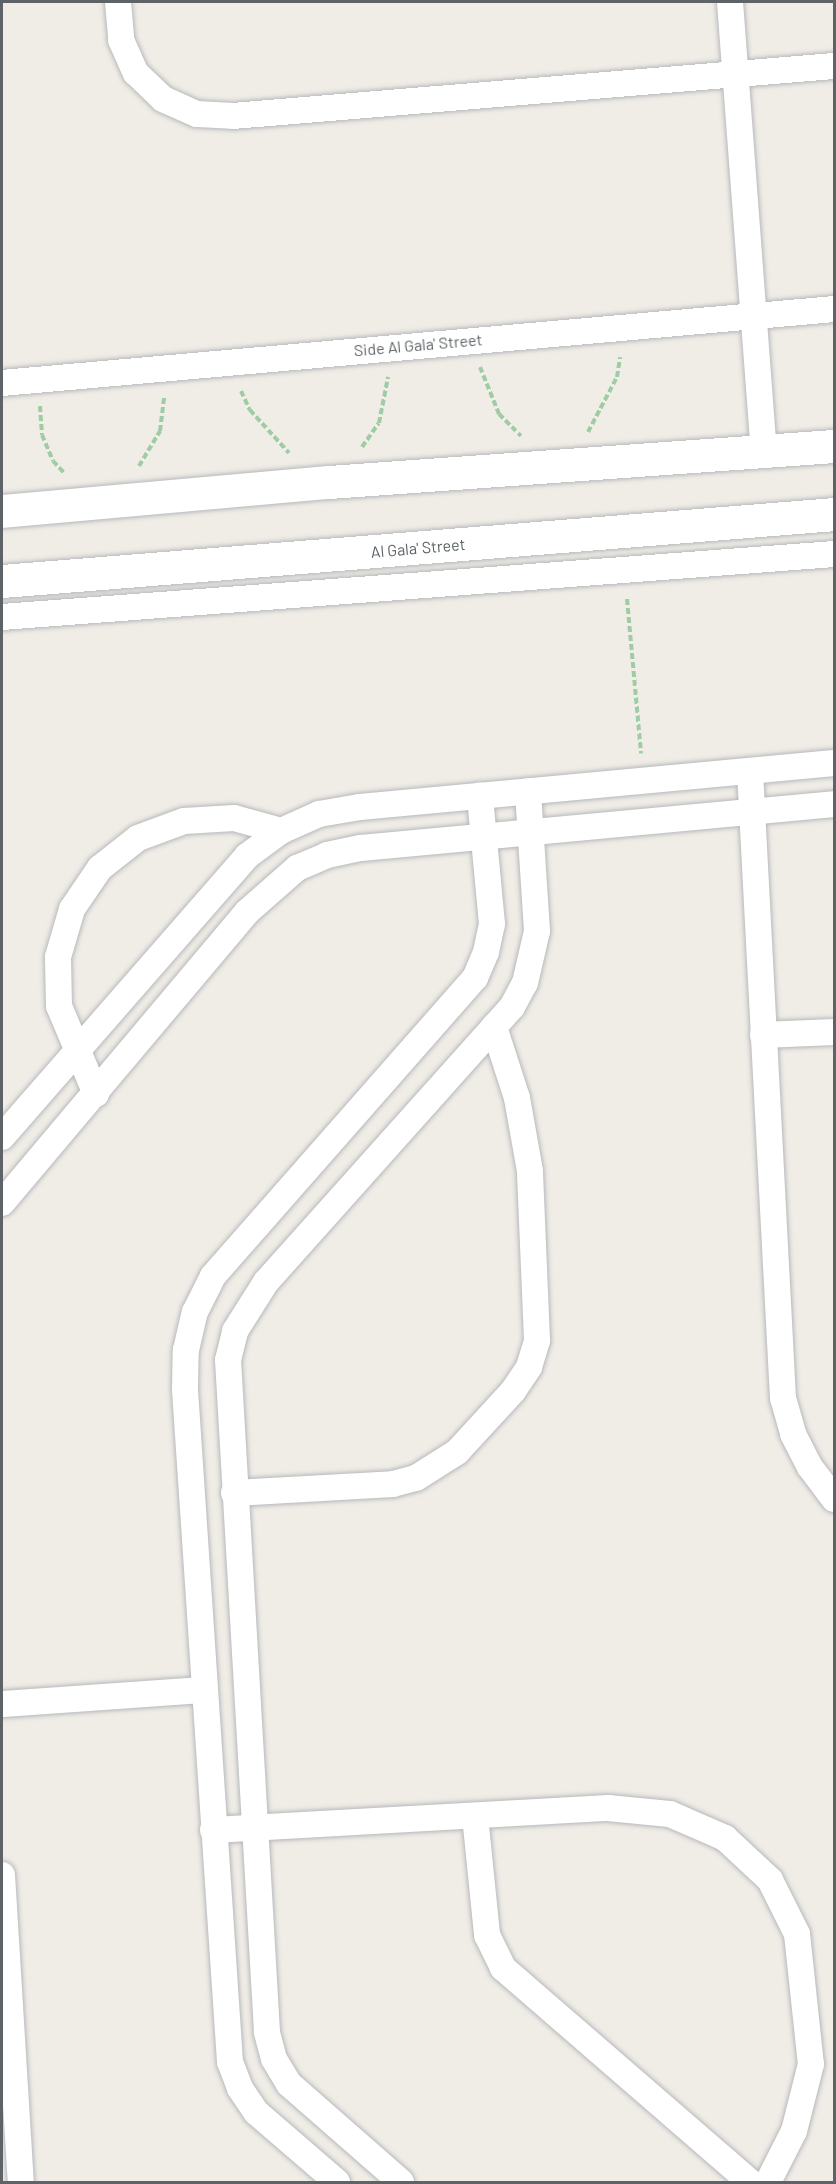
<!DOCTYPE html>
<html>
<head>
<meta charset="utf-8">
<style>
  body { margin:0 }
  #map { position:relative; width:836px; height:2184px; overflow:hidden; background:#f0ece6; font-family:Barlow,sans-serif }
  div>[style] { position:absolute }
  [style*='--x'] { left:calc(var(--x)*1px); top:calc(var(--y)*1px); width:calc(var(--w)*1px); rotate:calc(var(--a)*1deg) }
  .path>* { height:4px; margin-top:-2px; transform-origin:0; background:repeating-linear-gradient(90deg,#9fcca4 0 6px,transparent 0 9px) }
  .roads { filter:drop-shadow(0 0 2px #b6b9bc) drop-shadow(0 0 2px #b6b9bc) }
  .street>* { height:26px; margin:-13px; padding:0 13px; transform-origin:13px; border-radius:13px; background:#fff }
  .secondary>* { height:33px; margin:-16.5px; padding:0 16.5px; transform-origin:16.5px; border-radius:16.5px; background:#fff }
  span { translate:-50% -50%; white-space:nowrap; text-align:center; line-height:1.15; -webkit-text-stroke:5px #fff; paint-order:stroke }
  .street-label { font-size:16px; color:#5d6366 }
  .frame { position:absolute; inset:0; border:3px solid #5d6366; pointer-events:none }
</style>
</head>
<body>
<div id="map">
  <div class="path">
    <i style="--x:480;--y:367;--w:51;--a:68"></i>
    <i style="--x:499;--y:414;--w:31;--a:45"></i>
    <i style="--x:241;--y:391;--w:21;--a:65"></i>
    <i style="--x:250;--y:410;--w:58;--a:47.8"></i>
    <i style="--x:40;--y:406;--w:29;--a:86"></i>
    <i style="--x:42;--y:435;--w:28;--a:67"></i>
    <i style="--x:53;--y:461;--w:16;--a:47"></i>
    <i style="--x:588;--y:432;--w:62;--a:-62.2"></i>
    <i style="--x:617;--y:377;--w:20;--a:-81"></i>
    <i style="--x:362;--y:447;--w:29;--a:-55"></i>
    <i style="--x:379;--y:423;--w:47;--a:-78.9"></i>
    <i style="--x:139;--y:466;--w:41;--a:-59"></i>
    <i style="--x:160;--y:431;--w:35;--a:-83"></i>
    <i style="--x:627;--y:599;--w:155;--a:84.8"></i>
  </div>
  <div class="roads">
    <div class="street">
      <i style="--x:118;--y:2;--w:38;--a:85"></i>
      <i style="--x:121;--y:40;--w:36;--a:66"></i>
      <i style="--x:136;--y:73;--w:37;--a:44"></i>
      <i style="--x:163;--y:99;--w:37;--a:24"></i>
      <i style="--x:197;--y:114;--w:36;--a:3"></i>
      <i style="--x:233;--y:116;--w:603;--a:-4.76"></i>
      <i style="--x:730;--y:2;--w:452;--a:85.7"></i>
      <i style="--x:2;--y:383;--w:835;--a:-5.08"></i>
      <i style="--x:2;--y:617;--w:834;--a:-4.33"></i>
      <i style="--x:750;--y:771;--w:628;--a:86.99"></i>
      <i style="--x:783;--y:1398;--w:37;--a:74"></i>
      <i style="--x:793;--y:1434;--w:37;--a:63"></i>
      <i style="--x:810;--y:1467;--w:40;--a:53"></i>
      <i style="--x:763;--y:1035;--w:71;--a:-2.4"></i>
      <i style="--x:96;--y:1094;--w:95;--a:-112.8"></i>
      <i style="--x:59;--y:1006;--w:49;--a:-91.2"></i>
      <i style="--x:58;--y:957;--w:50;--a:-73.7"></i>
      <i style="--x:72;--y:909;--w:50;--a:-55.7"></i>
      <i style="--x:100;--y:868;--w:48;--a:-38.3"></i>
      <i style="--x:138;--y:838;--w:49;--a:-20.3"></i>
      <i style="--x:184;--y:821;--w:50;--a:-3.4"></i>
      <i style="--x:234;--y:818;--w:49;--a:15.5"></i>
      <i style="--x:2;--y:1137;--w:373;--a:-48.9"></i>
      <i style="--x:247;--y:856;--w:42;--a:-36.3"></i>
      <i style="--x:281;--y:831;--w:42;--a:-24.1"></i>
      <i style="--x:319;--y:814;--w:42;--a:-9.7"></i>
      <i style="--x:360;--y:807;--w:476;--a:-5.3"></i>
      <i style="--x:2;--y:1203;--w:380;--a:-49.9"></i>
      <i style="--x:247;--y:912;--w:67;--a:-41.3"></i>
      <i style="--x:297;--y:868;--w:33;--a:-23"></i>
      <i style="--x:327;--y:855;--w:35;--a:-12"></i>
      <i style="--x:361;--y:848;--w:475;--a:-5.3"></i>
      <i style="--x:234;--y:1493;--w:159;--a:-3.2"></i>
      <i style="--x:393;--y:1484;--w:24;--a:-15"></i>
      <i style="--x:416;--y:1478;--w:49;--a:-32.4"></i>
      <i style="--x:457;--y:1452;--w:83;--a:-47.4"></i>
      <i style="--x:513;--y:1391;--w:29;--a:-56"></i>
      <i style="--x:529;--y:1367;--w:28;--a:-73"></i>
      <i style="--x:537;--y:1340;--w:169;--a:-92.4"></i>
      <i style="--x:530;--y:1171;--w:74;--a:-100.1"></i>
      <i style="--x:517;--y:1098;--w:75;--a:-107.9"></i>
      <i style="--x:2;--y:1704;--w:202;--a:-4"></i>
      <i style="--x:475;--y:1816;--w:120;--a:84.2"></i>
      <i style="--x:487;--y:1935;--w:37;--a:64"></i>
      <i style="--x:503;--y:1968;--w:327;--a:40.9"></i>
      <i style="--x:213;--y:1830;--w:396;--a:-3.2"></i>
      <i style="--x:608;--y:1808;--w:62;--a:5.5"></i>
      <i style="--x:670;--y:1814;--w:60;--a:23.6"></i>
      <i style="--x:725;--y:1838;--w:62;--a:43"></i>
      <i style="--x:770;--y:1880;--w:60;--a:63.4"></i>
      <i style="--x:797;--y:1934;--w:131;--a:83.9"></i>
      <i style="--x:811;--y:2064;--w:69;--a:104.2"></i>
      <i style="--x:794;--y:2131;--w:57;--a:117"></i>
      <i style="--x:2;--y:1875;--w:308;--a:86.5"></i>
      <i style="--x:337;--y:2182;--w:107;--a:-139.2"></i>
      <i style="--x:256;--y:2112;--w:29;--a:-124"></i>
      <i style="--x:240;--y:2088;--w:28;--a:-111"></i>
      <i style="--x:230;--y:2062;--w:675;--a:-93.83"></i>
      <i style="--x:185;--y:1389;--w:39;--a:-89"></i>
      <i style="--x:186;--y:1350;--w:39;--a:-77"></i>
      <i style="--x:195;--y:1312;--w:40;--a:-63.4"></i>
      <i style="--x:213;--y:1276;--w:397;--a:-48.7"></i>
      <i style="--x:475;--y:978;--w:28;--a:-67"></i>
      <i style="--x:486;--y:952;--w:29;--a:-78"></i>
      <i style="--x:492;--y:924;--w:129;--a:-95.4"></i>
      <i style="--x:401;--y:2182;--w:149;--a:-138.8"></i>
      <i style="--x:289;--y:2084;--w:29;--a:-121"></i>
      <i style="--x:274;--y:2059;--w:28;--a:-105"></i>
      <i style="--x:267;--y:2032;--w:673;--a:-93.32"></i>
      <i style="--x:228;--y:1360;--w:30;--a:-76"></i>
      <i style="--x:235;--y:1331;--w:58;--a:-57.7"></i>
      <i style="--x:266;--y:1282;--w:369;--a:-48.2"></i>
      <i style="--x:512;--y:1007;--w:27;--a:-62"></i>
      <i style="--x:525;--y:983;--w:53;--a:-77"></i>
      <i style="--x:537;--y:931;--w:140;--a:-93.7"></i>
    </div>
    <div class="secondary">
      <i style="--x:2;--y:511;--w:328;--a:-5.1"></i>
      <i style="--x:329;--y:482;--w:506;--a:-4.08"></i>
      <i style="--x:2;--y:581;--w:835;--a:-4.6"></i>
    </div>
  </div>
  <div class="street-label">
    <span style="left:418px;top:345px;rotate:-5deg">Side Al Gala' Street</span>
    <span style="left:418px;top:548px;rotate:-5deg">Al Gala' Street</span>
  </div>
  <div class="frame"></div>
</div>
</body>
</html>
